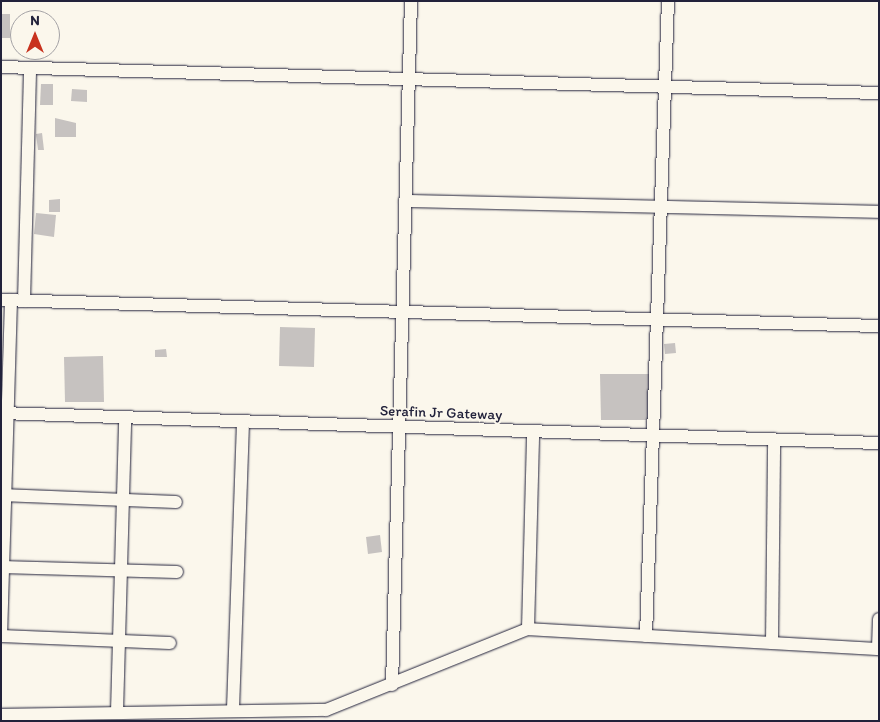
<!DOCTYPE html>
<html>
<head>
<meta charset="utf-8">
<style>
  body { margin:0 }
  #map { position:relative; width:880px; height:722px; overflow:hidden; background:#fbf7ec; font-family:Itim,sans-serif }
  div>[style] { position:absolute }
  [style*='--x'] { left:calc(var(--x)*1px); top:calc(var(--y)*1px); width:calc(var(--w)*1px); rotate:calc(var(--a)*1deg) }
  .building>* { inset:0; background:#c6c2c0 }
  .roads { filter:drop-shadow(0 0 1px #22223b) drop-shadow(0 0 1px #22223b) }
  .minor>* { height:12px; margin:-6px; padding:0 6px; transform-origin:6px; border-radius:6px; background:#fbf7ec }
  span { translate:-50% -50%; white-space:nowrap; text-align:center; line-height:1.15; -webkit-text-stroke:4px #fbf7ec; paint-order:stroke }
  .street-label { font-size:15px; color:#22223b }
  .frame { position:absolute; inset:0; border:2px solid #22223b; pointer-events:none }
  .north { position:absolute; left:10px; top:10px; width:50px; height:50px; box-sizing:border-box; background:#fbf7ec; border:1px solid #a4a2a5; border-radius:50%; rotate:0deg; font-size:14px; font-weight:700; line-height:20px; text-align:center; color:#22223b }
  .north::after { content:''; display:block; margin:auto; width:18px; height:22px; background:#c8321e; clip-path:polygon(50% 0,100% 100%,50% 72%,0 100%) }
</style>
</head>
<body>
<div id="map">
  <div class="building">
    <i style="clip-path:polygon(1px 14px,10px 14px,10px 38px,1px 38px)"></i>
    <i style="clip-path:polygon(41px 84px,53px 84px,53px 105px,40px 105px)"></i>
    <i style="clip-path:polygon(72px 89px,87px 90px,87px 102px,71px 101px)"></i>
    <i style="clip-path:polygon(55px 118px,76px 123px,76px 137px,55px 137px)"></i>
    <i style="clip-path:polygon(42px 133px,44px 150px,38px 150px,36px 134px)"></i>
    <i style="clip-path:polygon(60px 199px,60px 212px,49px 212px,49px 200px)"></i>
    <i style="clip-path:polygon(36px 213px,56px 215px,54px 237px,34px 234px)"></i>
    <i style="clip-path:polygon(280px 327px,315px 328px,314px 367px,279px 366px)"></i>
    <i style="clip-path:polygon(675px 343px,676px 353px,665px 354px,664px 344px)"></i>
    <i style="clip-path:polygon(166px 349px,167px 357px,155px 357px,155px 350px)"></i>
    <i style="clip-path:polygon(103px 356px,104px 402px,65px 402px,64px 357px)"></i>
    <i style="clip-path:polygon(600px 374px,651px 374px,651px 420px,601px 420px)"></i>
    <i style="clip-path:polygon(380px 535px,382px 552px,368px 554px,366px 537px)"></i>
  </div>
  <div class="roads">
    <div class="minor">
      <i style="--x:1;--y:67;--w:878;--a:1.7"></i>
      <i style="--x:405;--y:201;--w:474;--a:1.3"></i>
      <i style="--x:1;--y:300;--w:878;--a:1.7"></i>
      <i style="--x:11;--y:300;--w:336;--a:91.7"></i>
      <i style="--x:1;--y:636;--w:169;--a:2.4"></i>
      <i style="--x:24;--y:301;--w:233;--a:-88.5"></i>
      <i style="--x:1;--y:413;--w:879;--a:1.96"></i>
      <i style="--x:1;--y:495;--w:175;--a:2.3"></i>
      <i style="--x:1;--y:567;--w:176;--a:1.6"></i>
      <i style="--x:528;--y:629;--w:197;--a:-88.5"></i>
      <i style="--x:646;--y:636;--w:635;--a:-88.02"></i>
      <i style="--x:772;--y:643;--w:203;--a:-89.4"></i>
      <i style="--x:878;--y:648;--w:29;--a:-88"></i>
      <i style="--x:392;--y:685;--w:684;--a:-88.41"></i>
      <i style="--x:233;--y:709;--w:287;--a:-88"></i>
      <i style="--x:117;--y:712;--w:295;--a:-88.4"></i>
      <i style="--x:1;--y:715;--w:325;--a:-0.9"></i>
      <i style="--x:326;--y:710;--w:218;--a:-21.9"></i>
      <i style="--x:528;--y:629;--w:352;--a:3.3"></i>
    </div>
  </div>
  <div class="street-label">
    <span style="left:441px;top:413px;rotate:2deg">Serafin Jr Gateway</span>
  </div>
  <div class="frame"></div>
  <div class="north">N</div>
</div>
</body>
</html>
